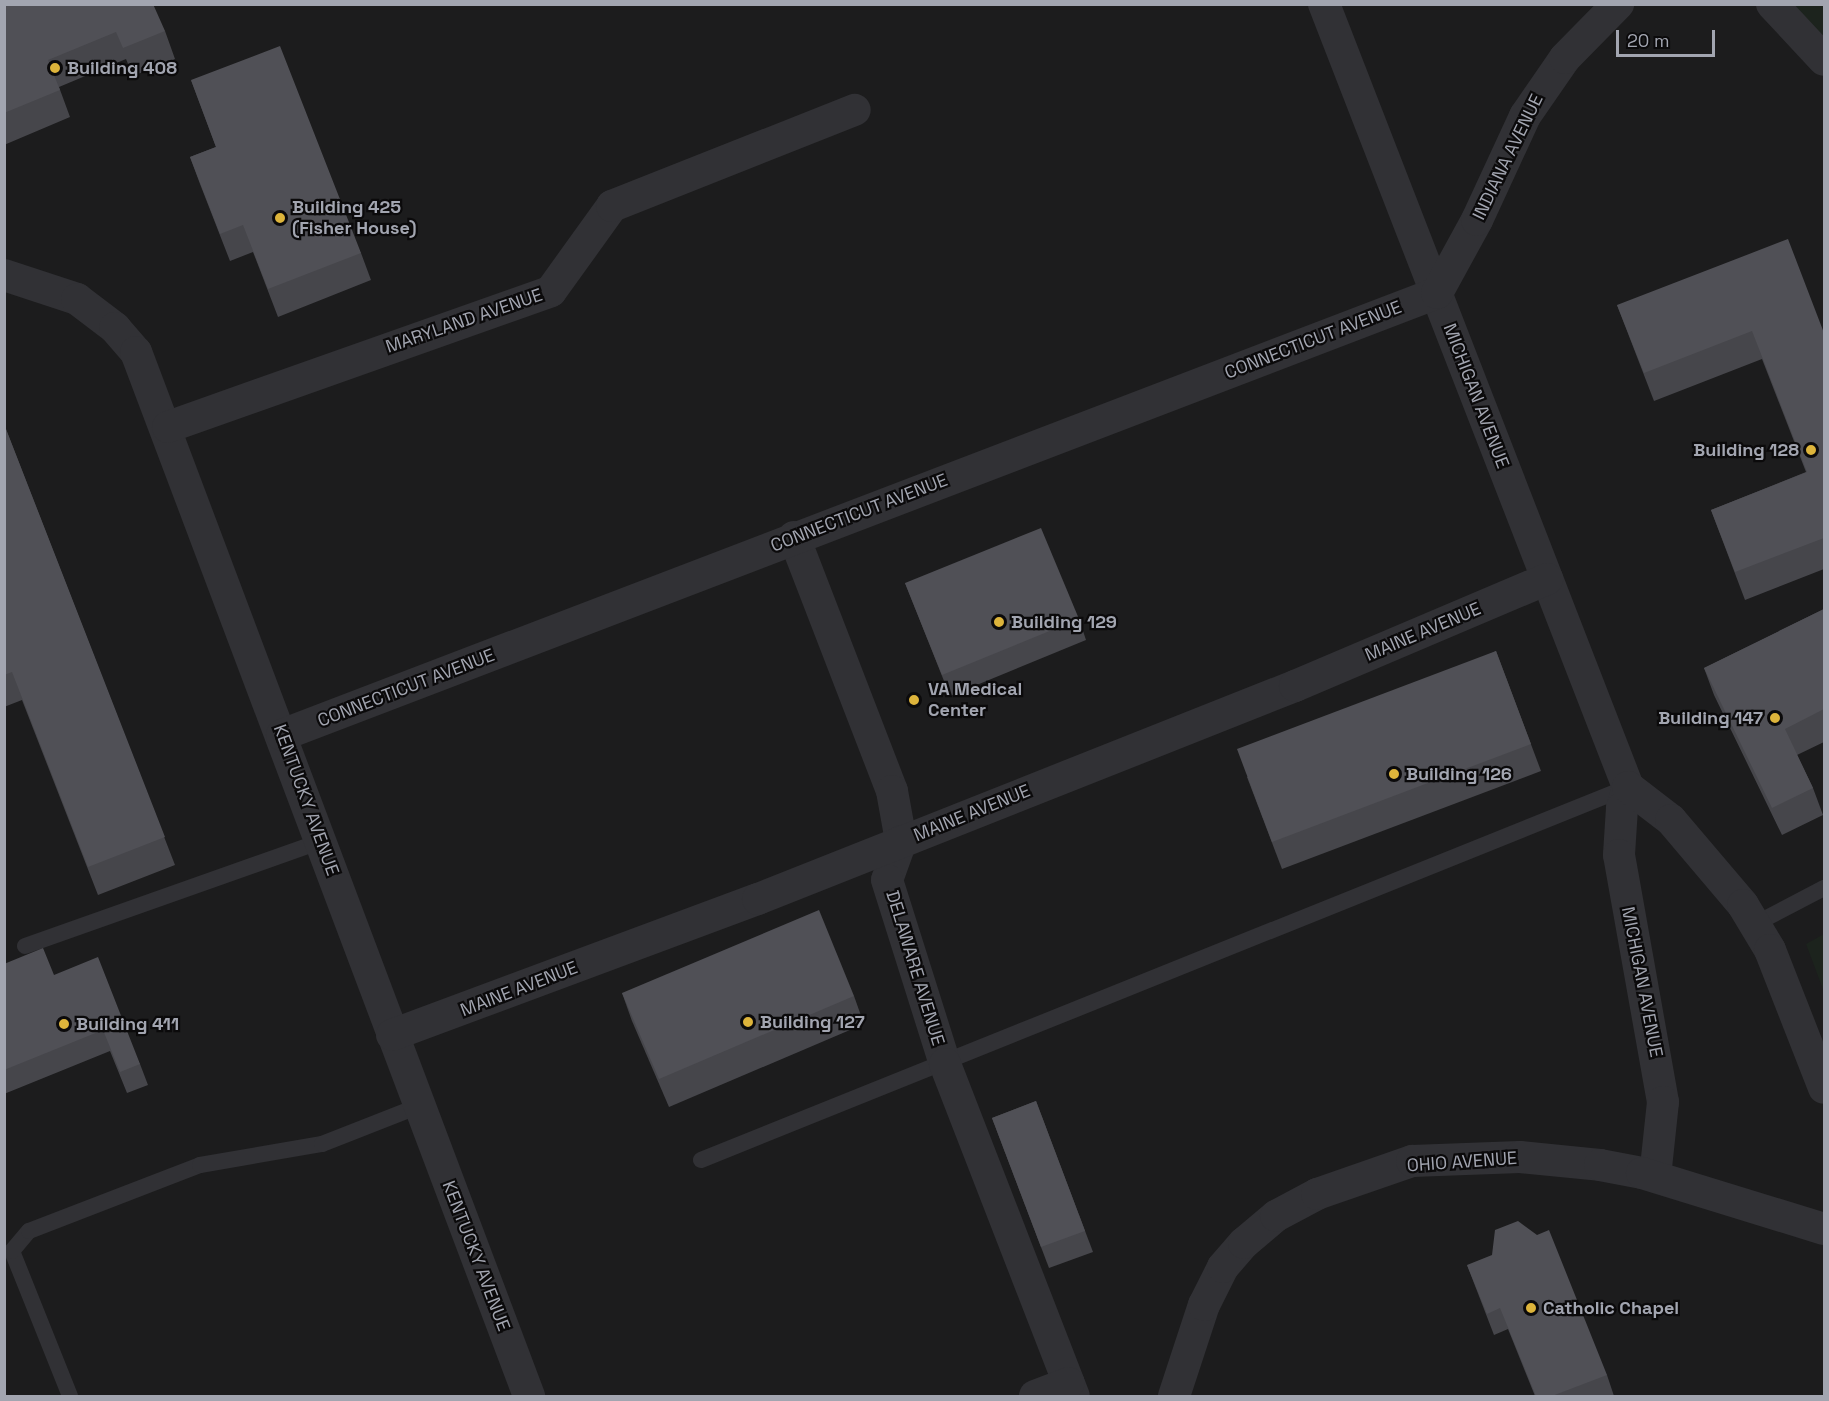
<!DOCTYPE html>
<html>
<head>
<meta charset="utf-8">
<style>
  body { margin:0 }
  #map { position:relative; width:1829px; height:1401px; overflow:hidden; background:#0f0f10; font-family:"Space Grotesk",sans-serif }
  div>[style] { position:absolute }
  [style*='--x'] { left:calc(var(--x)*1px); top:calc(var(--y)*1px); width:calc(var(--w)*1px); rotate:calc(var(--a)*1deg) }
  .built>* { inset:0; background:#1c1c1d }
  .green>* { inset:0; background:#1c231d }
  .service>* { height:16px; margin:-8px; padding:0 8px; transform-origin:8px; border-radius:8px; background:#313135 }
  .minor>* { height:32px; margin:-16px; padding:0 16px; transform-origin:16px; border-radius:16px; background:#313135 }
  .wall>* { inset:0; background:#46464b }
  .building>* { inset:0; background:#505056 }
  .dots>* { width:16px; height:16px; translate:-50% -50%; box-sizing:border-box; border:3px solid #0b0a0b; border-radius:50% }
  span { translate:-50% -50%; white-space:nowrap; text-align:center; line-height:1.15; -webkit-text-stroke:4.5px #0b0a0b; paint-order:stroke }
  .poi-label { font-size:18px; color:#a2a5b0; font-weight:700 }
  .left { translate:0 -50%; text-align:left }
  .right { translate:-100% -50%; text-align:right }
  .street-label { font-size:18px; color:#a2a5b0 }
  .frame { position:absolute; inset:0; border:6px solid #a2a5b0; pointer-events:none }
  .scale { position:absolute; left:1616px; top:30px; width:99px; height:27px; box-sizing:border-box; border:3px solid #a2a5b0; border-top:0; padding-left:8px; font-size:18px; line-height:21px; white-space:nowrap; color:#a2a5b0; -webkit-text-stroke:4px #0b0a0b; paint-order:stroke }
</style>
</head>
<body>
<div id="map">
  <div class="built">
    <i style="clip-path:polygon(5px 5px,1824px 5px,1824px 1396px,5px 1396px)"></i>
  </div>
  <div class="green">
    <i style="clip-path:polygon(1781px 5px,1824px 5px,1824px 45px)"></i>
    <i style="clip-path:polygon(1824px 934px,1824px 992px,1806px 944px)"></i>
  </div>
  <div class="service">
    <i style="--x:1755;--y:924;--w:78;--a:-27.6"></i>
    <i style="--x:25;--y:946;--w:314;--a:-19.5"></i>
    <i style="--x:701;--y:1160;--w:999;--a:-21.92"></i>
    <i style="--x:70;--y:1396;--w:156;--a:-111.8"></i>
    <i style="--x:12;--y:1251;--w:26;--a:-50"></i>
    <i style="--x:29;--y:1231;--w:183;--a:-21.1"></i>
    <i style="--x:200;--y:1165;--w:124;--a:-9.8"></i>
    <i style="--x:322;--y:1144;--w:104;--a:-21.4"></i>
  </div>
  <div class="minor">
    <i style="--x:1324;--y:4;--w:840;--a:68.78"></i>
    <i style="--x:1628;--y:787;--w:22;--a:106"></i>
    <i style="--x:1622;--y:808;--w:47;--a:93.7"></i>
    <i style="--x:1619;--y:855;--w:251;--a:79.9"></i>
    <i style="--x:1663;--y:1102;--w:75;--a:96.1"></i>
    <i style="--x:1772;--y:4;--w:76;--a:47.1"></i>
    <i style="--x:4;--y:275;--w:77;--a:18.2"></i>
    <i style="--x:77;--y:299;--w:48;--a:37.3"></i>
    <i style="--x:115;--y:328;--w:32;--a:49"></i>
    <i style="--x:136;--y:352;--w:1116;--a:69.37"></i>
    <i style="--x:168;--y:427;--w:406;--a:-19.5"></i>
    <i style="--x:551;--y:291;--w:105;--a:-54.3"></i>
    <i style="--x:612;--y:206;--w:261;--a:-21.6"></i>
    <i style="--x:794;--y:537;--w:272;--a:68.9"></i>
    <i style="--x:892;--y:791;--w:51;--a:79.8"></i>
    <i style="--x:901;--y:841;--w:41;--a:109.7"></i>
    <i style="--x:887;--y:880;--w:193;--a:72.5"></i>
    <i style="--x:945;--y:1064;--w:356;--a:68.8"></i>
    <i style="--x:282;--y:735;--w:1237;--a:-20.94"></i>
    <i style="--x:1437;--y:293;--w:83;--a:-61.3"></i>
    <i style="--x:1477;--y:220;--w:115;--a:-65.2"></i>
    <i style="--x:1525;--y:116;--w:70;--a:-55.4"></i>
    <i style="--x:1565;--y:58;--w:76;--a:-45.5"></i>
    <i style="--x:1628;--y:787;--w:54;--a:37.5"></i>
    <i style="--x:1671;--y:820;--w:111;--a:49.7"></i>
    <i style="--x:1743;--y:905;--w:52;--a:59"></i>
    <i style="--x:1770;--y:950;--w:148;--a:68.6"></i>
    <i style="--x:392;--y:1035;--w:390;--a:-20.4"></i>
    <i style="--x:758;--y:899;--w:578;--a:-21.64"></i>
    <i style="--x:1295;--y:686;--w:274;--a:-23"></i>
    <i style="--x:1035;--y:1396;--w:36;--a:-21"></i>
    <i style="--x:1174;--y:1396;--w:96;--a:-71.8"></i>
    <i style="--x:1204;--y:1305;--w:42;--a:-63.4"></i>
    <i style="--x:1223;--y:1267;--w:32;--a:-49"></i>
    <i style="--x:1244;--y:1243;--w:42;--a:-40.2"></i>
    <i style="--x:1276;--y:1216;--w:47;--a:-28.2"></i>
    <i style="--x:1317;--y:1194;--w:101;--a:-19.2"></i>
    <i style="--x:1412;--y:1161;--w:108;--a:-2.1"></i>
    <i style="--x:1520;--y:1157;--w:80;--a:5.7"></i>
    <i style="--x:1600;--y:1165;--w:43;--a:10.8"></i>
    <i style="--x:1642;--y:1173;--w:190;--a:17.1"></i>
  </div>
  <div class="wall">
    <i style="clip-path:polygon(4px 4px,165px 31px,175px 59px,133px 76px,126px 59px,59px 87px,70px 117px,4px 145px)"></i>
    <i style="clip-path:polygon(191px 80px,361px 253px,371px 280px,278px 317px,253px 252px,230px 261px,200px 184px,190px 157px,216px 147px)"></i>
    <i style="clip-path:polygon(1617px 305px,1824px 333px,1824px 569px,1745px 600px,1711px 510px,1806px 472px,1762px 359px,1654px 401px)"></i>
    <i style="clip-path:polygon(4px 424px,175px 865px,98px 895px,22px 700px,4px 707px)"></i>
    <i style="clip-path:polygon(905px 583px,1079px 619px,1086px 640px,950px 696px)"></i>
    <i style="clip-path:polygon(1824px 609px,1824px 742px,1797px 755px,1813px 788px,1823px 815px,1782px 835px,1714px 695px,1704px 668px)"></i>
    <i style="clip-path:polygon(1496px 651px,1541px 771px,1282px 869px,1247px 777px)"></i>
    <i style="clip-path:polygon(4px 964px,54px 975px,140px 1064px,148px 1085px,127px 1093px,110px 1051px,4px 1094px)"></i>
    <i style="clip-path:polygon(622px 993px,854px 996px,864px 1024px,669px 1107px,632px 1021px)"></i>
    <i style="clip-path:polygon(1036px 1101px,1093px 1252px,1049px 1268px,992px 1118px)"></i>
    <i style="clip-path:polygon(1467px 1265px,1607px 1375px,1614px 1396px,1535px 1396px,1508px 1329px,1494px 1335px)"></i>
  </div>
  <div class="building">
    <i style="clip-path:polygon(4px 4px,153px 4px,165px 31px,123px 48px,116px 32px,48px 60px,60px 90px,4px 113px)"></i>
    <i style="clip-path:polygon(280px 46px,361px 253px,268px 289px,243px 225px,220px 234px,190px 157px,216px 147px,191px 80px)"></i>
    <i style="clip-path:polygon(1788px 239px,1824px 333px,1824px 538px,1735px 572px,1711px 510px,1807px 472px,1752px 331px,1644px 373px,1617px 305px)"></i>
    <i style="clip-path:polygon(4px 424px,165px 837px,88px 867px,12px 672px,4px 675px)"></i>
    <i style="clip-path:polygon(1041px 528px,1079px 619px,942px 675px,905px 583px)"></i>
    <i style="clip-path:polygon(1824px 609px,1824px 709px,1785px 729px,1813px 788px,1772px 808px,1704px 668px)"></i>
    <i style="clip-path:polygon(1496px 651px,1531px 744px,1272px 842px,1237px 749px)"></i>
    <i style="clip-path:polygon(819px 910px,854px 996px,659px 1079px,622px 993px)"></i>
    <i style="clip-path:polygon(43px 948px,54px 975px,98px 957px,140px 1064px,120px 1072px,103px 1030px,4px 1070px,4px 964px)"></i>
    <i style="clip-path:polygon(1036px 1101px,1085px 1231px,1041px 1247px,992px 1118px)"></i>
    <i style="clip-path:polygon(1518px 1221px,1537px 1235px,1549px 1230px,1607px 1375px,1552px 1396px,1536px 1396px,1500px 1308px,1487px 1314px,1467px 1265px,1492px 1255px,1495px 1230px)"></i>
  </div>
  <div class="dots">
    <i style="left:55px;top:68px;background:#ddb43b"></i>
    <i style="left:280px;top:218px;background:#ddb43b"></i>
    <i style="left:1811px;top:450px;background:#ddb43b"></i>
    <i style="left:999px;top:622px;background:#ddb43b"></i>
    <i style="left:914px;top:700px;background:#ddb43b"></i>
    <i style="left:1775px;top:718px;background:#ddb43b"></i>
    <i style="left:1394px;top:774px;background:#ddb43b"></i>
    <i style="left:748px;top:1022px;background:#ddb43b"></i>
    <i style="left:64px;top:1024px;background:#ddb43b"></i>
    <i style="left:1531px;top:1308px;background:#ddb43b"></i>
  </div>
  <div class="poi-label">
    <span class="left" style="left:67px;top:68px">Building 408</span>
    <span class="left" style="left:292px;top:218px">Building 425<br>(Fisher House)</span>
    <span class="right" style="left:1799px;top:450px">Building 128</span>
    <span class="left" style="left:1011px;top:622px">Building 129</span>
    <span class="left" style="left:928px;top:700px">VA Medical<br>Center</span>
    <span class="right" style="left:1763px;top:718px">Building 147</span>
    <span class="left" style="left:1406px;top:774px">Building 126</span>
    <span class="left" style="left:760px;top:1022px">Building 127</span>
    <span class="left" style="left:76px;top:1024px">Building 411</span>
    <span class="left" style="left:1543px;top:1308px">Catholic Chapel</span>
  </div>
  <div class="street-label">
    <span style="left:1508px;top:157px;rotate:-64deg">INDIANA AVENUE</span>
    <span style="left:464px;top:321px;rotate:-19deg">MARYLAND AVENUE</span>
    <span style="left:1313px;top:340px;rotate:-21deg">CONNECTICUT AVENUE</span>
    <span style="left:1476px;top:396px;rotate:69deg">MICHIGAN AVENUE</span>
    <span style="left:859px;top:513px;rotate:-21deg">CONNECTICUT AVENUE</span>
    <span style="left:1423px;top:632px;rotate:-23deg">MAINE AVENUE</span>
    <span style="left:406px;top:688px;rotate:-21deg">CONNECTICUT AVENUE</span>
    <span style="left:306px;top:800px;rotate:70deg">KENTUCKY AVENUE</span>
    <span style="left:972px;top:813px;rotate:-22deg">MAINE AVENUE</span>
    <span style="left:915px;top:968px;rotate:73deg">DELAWARE AVENUE</span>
    <span style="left:1642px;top:982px;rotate:79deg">MICHIGAN AVENUE</span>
    <span style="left:519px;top:989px;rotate:-21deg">MAINE AVENUE</span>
    <span style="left:1462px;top:1162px;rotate:-4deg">OHIO AVENUE</span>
    <span style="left:476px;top:1256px;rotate:69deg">KENTUCKY AVENUE</span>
  </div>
  <div class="frame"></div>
  <div class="scale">20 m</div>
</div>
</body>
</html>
